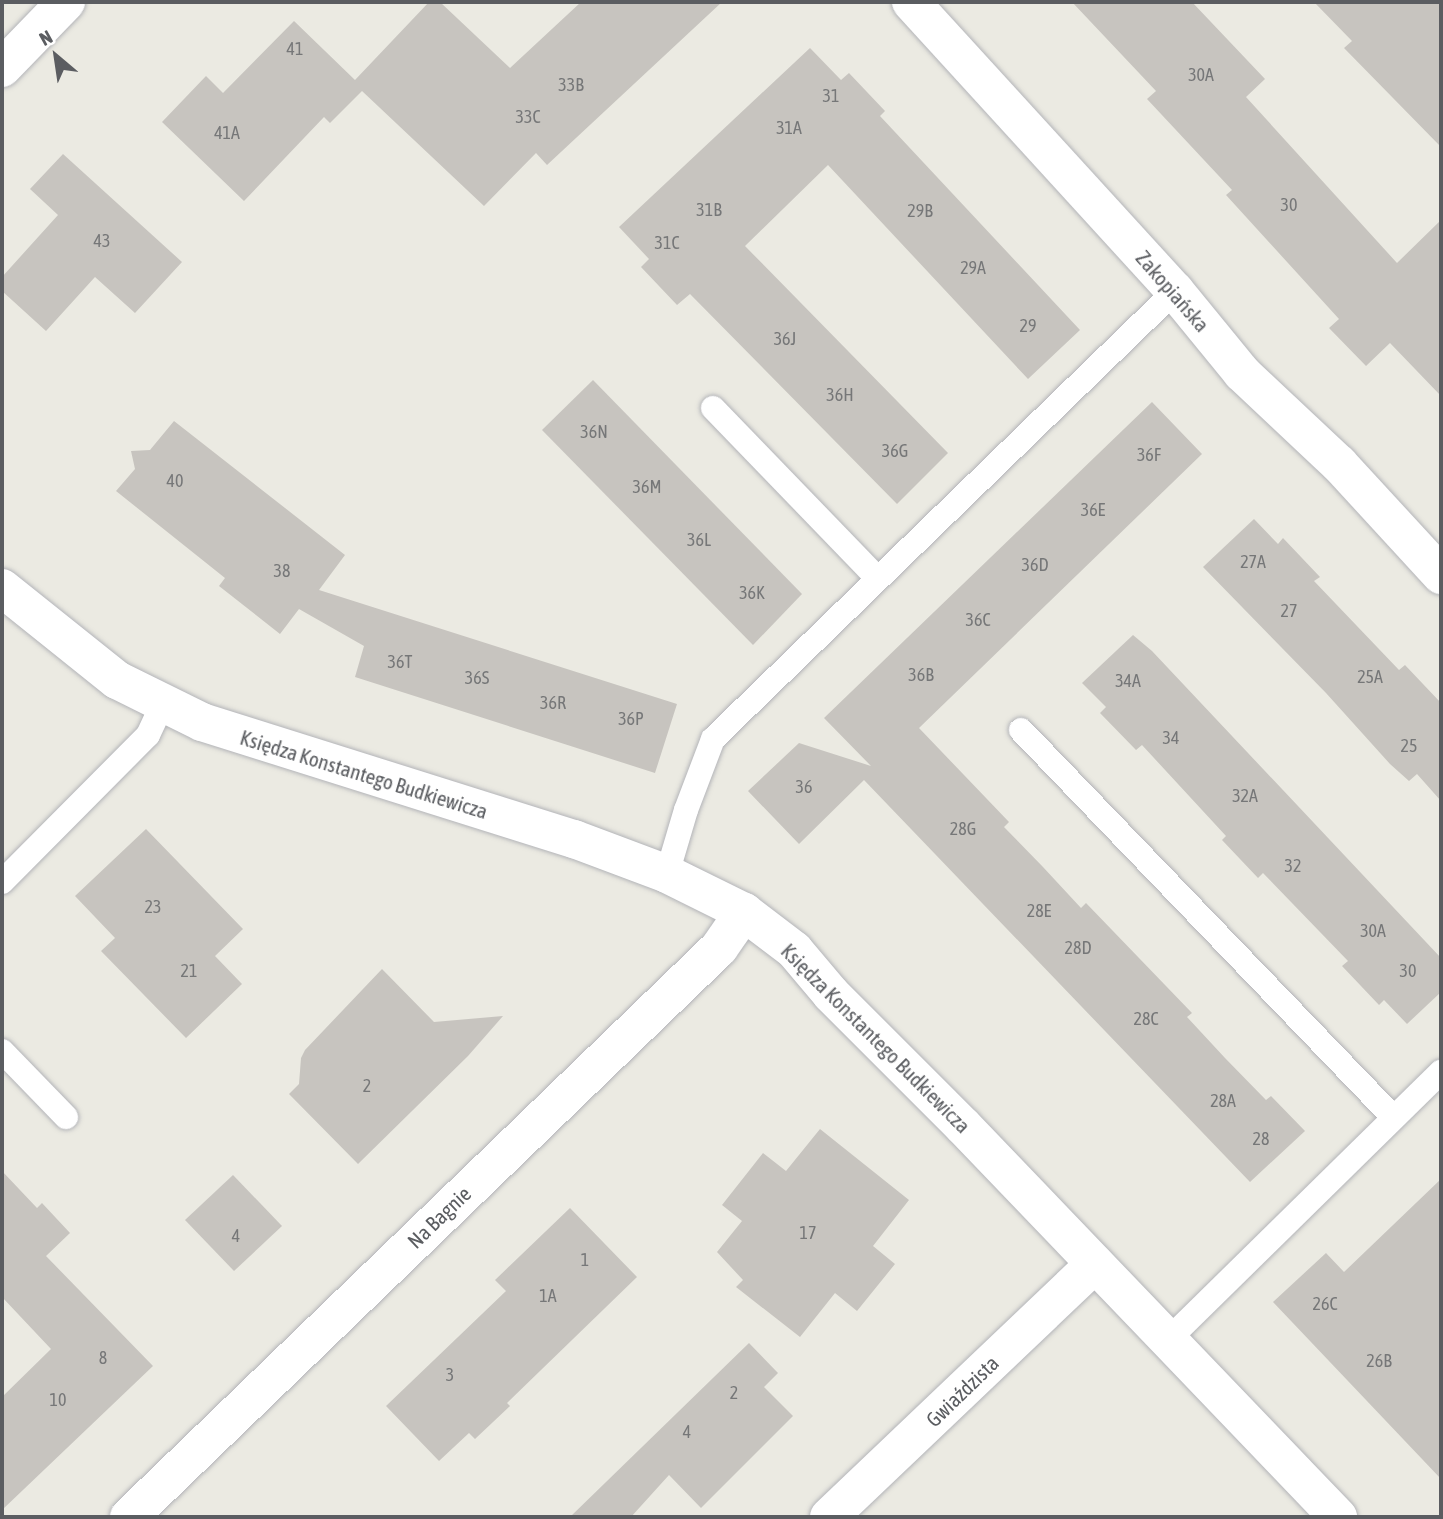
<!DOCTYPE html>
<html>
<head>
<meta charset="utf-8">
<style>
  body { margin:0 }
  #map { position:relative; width:1443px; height:1519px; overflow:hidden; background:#ebeae2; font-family:"Asap Condensed",sans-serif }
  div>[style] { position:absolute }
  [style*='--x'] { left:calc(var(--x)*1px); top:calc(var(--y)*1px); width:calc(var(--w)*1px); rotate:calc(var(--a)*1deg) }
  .building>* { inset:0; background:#c7c4bf }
  .roads { filter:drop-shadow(0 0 2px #b3b4b8) drop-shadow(0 0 2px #b3b4b8) }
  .service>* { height:24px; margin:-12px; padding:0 12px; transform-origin:12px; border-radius:12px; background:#fff }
  .minor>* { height:38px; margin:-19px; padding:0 19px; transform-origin:19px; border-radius:19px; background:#fff }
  span { translate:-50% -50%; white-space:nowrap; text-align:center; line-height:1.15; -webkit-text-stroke:5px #fff; paint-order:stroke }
  .number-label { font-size:18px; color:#767778 }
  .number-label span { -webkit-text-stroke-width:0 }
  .street-label { font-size:21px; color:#5b5d61 }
  .frame { position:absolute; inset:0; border:4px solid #5b5d61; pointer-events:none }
  .north { position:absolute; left:21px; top:21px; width:70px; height:70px; -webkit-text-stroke:5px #fff; paint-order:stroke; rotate:331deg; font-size:19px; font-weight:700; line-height:28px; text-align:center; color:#5b5d61 }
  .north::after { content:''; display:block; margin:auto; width:24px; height:32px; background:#5b5d61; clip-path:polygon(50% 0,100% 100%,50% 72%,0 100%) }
</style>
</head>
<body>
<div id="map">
  <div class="building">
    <i style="clip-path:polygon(429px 2px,440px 2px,510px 68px,581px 2px,722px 2px,547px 165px,536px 153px,484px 206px,362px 91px,330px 123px,324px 117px,244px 201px,162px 122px,206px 76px,223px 93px,294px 21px,355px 80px)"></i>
    <i style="clip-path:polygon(1072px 2px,1192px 2px,1265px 79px,1246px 97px,1397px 263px,1441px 220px,1441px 396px,1390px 343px,1366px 366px,1329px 328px,1339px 319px,1226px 195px,1232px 190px,1147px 99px,1156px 91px)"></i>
    <i style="clip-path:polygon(1314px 2px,1441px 2px,1441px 147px,1344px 48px,1352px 41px)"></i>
    <i style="clip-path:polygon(810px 48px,841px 80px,849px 73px,885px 111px,880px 116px,1080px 330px,1028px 379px,828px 165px,745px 246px,948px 453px,897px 504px,690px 294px,677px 305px,641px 267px,649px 259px,619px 227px)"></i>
    <i style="clip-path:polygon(63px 154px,182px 262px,135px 313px,95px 277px,46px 331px,2px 291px,2px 277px,58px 215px,30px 189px)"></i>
    <i style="clip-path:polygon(593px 380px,802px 594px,753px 645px,542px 430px)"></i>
    <i style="clip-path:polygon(1152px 402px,1202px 454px,919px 728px,1009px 822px,1004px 827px,1043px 867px,1081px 908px,1086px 903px,1192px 1013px,1187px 1017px,1225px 1058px,1266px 1100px,1271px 1096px,1305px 1131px,1250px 1182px,864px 780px,799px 844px,748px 791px,799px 743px,871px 766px,824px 718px)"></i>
    <i style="clip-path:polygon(174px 421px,345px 555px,319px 590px,677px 704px,655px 773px,355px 677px,364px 646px,299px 609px,280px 634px,219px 586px,225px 578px,116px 491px,135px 469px,131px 451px,150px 450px)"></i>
    <i style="clip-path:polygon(1254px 519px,1278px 544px,1283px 538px,1320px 577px,1314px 581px,1399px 670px,1405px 665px,1441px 703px,1441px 801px,1417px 774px,1409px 781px,1390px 764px,1326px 693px,1203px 567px)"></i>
    <i style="clip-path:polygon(1133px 635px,1152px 651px,1441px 958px,1441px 992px,1407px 1024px,1384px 1000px,1379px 1005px,1342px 966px,1348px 961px,1263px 873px,1258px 878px,1222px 840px,1226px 836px,1142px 745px,1136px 750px,1100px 713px,1106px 707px,1082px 683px)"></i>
    <i style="clip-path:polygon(146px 829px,243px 929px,215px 956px,242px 984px,186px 1038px,101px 951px,115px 938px,75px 896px)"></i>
    <i style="clip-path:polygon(382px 969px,434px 1022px,503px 1016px,468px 1056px,358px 1164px,289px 1094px,299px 1084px,301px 1058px,305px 1050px)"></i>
    <i style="clip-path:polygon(820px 1129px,909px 1200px,873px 1246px,895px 1264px,857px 1311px,835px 1293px,800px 1337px,736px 1287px,743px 1280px,717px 1252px,742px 1221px,722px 1205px,763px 1153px,786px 1171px)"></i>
    <i style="clip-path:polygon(2px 1171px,37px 1208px,42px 1203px,70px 1233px,46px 1256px,153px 1366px,2px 1510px,2px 1397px,51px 1349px,2px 1297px)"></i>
    <i style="clip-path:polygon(233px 1175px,282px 1226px,234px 1271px,185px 1220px)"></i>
    <i style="clip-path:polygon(1441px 1179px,1441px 1479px,1273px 1302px,1326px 1253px,1344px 1272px)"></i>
    <i style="clip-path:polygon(570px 1208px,637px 1277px,507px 1403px,510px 1406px,475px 1439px,469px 1433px,439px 1461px,386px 1406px,506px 1291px,495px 1280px)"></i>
    <i style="clip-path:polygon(749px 1343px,778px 1373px,764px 1387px,793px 1416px,701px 1508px,669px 1475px,631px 1517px,570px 1517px)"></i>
  </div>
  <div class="roads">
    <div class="service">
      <i style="--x:713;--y:408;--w:236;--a:46"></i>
      <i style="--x:1021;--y:730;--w:537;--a:46.13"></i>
      <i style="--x:667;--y:874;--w:67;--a:-73.5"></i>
      <i style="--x:686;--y:810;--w:76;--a:-69.2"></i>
      <i style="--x:713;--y:739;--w:644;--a:-44.12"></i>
      <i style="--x:2;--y:882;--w:207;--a:-45.2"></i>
      <i style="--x:148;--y:735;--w:33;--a:-65"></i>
      <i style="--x:2;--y:1051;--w:92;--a:45.9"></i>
      <i style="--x:1168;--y:1340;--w:383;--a:-44.5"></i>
    </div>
    <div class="minor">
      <i style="--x:911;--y:2;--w:391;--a:47.6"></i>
      <i style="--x:1175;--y:291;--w:106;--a:50.7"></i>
      <i style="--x:1242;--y:373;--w:133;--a:43.2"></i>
      <i style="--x:1339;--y:464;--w:151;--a:47.4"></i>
      <i style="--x:2;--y:68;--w:92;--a:-45.9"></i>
      <i style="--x:2;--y:588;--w:147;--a:38.7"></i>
      <i style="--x:117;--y:680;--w:95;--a:26.3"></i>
      <i style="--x:202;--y:722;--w:390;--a:17.5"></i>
      <i style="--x:574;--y:839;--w:99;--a:20.6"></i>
      <i style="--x:667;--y:874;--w:86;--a:26.3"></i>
      <i style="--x:744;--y:912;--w:63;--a:37.2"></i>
      <i style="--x:794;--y:950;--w:57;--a:49.9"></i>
      <i style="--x:831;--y:994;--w:187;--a:45"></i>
      <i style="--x:963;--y:1126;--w:542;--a:46.2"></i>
      <i style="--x:129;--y:1517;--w:820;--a:-43.96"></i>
      <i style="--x:719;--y:948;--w:44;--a:-55.2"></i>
      <i style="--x:829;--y:1517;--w:367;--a:-43.6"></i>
    </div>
  </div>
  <div class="number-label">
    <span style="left:295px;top:49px">41</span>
    <span style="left:1201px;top:75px">30A</span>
    <span style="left:571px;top:85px">33B</span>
    <span style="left:831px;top:96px">31</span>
    <span style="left:528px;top:117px">33C</span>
    <span style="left:789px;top:128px">31A</span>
    <span style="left:227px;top:133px">41A</span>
    <span style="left:1289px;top:205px">30</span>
    <span style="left:709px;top:210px">31B</span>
    <span style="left:920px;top:211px">29B</span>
    <span style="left:102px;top:241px">43</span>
    <span style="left:667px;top:243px">31C</span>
    <span style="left:973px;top:268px">29A</span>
    <span style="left:1028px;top:326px">29</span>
    <span style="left:785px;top:339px">36J</span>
    <span style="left:840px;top:395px">36H</span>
    <span style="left:594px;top:432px">36N</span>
    <span style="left:895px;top:451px">36G</span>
    <span style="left:1149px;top:455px">36F</span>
    <span style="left:175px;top:481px">40</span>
    <span style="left:647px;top:487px">36M</span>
    <span style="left:1093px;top:510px">36E</span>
    <span style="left:699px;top:540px">36L</span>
    <span style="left:1253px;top:562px">27A</span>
    <span style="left:1035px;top:565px">36D</span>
    <span style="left:282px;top:571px">38</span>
    <span style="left:752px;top:593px">36K</span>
    <span style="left:1289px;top:611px">27</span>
    <span style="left:978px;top:620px">36C</span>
    <span style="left:400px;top:662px">36T</span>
    <span style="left:921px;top:675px">36B</span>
    <span style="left:1370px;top:677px">25A</span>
    <span style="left:477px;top:678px">36S</span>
    <span style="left:1128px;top:681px">34A</span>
    <span style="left:553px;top:703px">36R</span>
    <span style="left:631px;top:719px">36P</span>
    <span style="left:1171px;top:738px">34</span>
    <span style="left:1409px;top:746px">25</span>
    <span style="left:804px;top:787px">36</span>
    <span style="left:1245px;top:796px">32A</span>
    <span style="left:963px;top:829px">28G</span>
    <span style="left:1293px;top:866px">32</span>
    <span style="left:153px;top:907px">23</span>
    <span style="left:1039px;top:911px">28E</span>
    <span style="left:1373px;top:931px">30A</span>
    <span style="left:1078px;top:948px">28D</span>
    <span style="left:189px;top:971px">21</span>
    <span style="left:1408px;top:971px">30</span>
    <span style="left:1146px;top:1019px">28C</span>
    <span style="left:367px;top:1086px">2</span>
    <span style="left:1223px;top:1101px">28A</span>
    <span style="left:1261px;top:1139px">28</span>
    <span style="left:808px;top:1233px">17</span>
    <span style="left:236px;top:1236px">4</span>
    <span style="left:585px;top:1260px">1</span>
    <span style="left:548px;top:1296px">1A</span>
    <span style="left:1325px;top:1304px">26C</span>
    <span style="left:103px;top:1358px">8</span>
    <span style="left:1379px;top:1361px">26B</span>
    <span style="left:450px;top:1375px">3</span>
    <span style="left:734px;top:1393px">2</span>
    <span style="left:58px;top:1400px">10</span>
    <span style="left:687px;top:1432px">4</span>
  </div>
  <div class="street-label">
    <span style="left:1173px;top:291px;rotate:49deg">Zakopiańska</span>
    <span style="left:364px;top:774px;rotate:17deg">Księdza Konstantego Budkiewicza</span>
    <span style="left:876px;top:1038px;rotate:45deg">Księdza Konstantego Budkiewicza</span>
    <span style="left:439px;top:1217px;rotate:-44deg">Na Bagnie</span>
    <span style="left:962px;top:1391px;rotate:-44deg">Gwiaździsta</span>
  </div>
  <div class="frame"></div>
  <div class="north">N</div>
</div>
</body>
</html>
